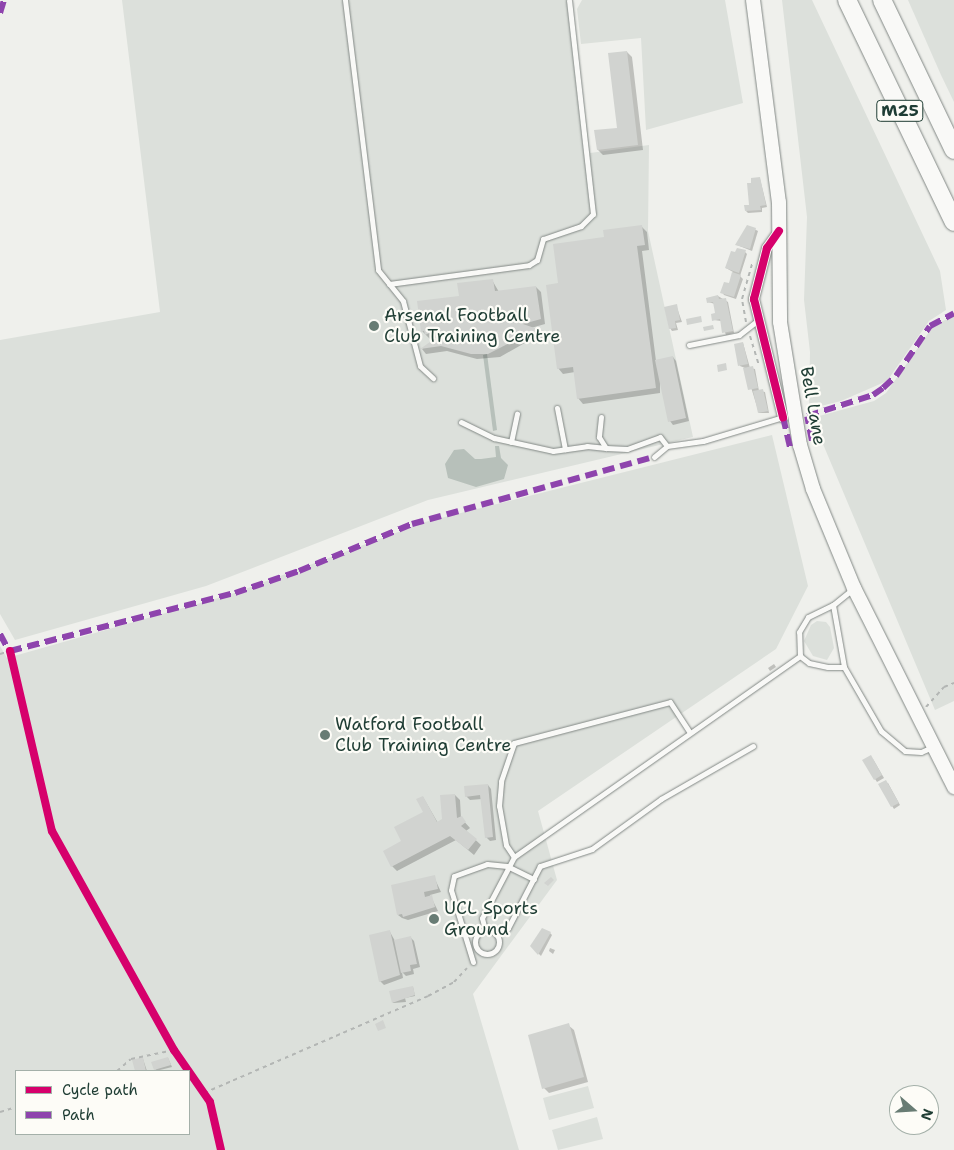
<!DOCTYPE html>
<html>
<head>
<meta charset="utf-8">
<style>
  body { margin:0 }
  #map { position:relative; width:954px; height:1150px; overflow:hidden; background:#eff0ec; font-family:"Shantell Sans",sans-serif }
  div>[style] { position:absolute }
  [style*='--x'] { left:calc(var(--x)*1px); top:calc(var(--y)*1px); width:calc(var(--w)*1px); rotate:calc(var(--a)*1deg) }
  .green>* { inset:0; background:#dce0db }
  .water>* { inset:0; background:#b7c0ba }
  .shadow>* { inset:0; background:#0003 }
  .building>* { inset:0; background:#d1d3d0 }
  .path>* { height:2px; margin-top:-1px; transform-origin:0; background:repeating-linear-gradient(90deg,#b3b6b4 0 4px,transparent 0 8px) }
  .roads { filter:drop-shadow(0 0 1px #828885) drop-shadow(0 0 1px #828885) }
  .service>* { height:5px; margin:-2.5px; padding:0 2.5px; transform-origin:2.5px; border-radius:2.5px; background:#f9f9f7 }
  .service>.ring { margin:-2.5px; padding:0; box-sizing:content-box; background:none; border:5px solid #f9f9f7; border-radius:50% }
  .minor>* { height:10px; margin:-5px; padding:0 5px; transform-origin:5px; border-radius:5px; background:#f9f9f7 }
  .secondary>* { height:14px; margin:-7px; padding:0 7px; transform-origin:7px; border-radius:7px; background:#f9f9f7 }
  .motorway>* { height:18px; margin:-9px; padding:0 9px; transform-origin:9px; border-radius:9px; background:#f9f9f7 }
  .quiet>* { height:6px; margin-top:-3px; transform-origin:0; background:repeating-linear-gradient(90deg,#8e44ad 0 12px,transparent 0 18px) }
  .cycleway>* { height:8px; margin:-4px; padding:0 4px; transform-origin:4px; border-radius:4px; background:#d6006c }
  .dots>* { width:14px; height:14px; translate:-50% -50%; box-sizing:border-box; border:2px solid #fdfcf7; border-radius:50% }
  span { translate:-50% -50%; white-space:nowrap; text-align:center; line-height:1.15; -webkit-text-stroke:4.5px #fdfcf7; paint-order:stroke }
  .shield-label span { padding:1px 4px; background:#fdfcf7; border:1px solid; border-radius:4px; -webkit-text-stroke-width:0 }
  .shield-label { font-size:16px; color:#1f3d34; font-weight:700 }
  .poi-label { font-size:18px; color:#1f3d34 }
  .left { translate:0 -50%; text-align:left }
  .street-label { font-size:18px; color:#1f3d34 }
  .legend { position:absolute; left:15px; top:1070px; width:175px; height:65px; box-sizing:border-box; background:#fdfcf7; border:1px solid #a4b0a9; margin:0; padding:6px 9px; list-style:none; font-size:15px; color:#1f3d34 }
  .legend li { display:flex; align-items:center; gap:10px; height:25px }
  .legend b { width:25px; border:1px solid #a4b0a9 }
  .north { position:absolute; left:889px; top:1085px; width:50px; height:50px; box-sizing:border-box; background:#fdfcf7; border:1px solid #a4b0a9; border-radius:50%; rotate:109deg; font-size:14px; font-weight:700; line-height:20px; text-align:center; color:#1f3d34 }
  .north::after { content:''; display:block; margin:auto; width:18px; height:22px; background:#687c74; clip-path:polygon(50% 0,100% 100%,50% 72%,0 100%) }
</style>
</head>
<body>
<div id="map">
  <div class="green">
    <i style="clip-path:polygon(122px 0,571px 0,590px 153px,649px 145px,648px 231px,693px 437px,428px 500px,206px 586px,15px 640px,0 614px,0 340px,160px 312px)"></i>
    <i style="clip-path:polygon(582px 0,725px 0,743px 103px,646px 130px,641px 38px,581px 44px,577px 9px)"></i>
    <i style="clip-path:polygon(782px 0,812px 0,940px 271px,946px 310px,929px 321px,887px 381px,841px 401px,809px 409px,810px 352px,804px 300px,807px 217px)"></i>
    <i style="clip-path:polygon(908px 0,954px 0,954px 102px,941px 75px)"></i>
    <i style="clip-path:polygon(954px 316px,954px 701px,935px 710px,812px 418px,874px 401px,886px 393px,934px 325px)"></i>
    <i style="clip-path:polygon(evenodd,772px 435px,808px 586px,776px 649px,538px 811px,557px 880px,473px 994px,519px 1150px,0 1150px,0 646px,7px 658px,229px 595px,425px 522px,772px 435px,16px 1071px,189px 1071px,189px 1134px,16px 1134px,16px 1071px)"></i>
    <i style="clip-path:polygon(817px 621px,826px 622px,830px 627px,834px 648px,827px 660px,813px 656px,804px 641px,811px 625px)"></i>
    <i style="clip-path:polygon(588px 1086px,594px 1108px,549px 1120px,543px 1098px)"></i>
    <i style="clip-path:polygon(597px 1117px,603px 1139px,558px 1150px,552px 1130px)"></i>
  </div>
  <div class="water">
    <i style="clip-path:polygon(487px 354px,497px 430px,493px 431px,483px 355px)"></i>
    <i style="clip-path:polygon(495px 446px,499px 446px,501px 458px,508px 465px,504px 479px,476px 487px,448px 478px,445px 464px,454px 450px,464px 449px,475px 459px,481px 459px,496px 457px)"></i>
  </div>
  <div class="shadow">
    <i style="clip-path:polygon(627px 52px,632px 57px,643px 150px,603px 155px,598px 150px,596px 131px,618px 129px)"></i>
    <i style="clip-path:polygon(760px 179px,767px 207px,762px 208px,762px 212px,748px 213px,746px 211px,751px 206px,752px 184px)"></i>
    <i style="clip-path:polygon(748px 226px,758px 231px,752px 251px,737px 245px)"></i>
    <i style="clip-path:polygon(642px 227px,647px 232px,649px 250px,642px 251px,656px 361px,673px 357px,676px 361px,689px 421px,673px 425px,670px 421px,660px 376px,660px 393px,583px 404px,578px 398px,575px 372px,563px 374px,558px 368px,559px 284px,605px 238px)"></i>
    <i style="clip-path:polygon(745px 252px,747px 254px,740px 276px,743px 279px,736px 299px,724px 295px,722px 292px,729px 285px,733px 272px,726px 268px,736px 254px)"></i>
    <i style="clip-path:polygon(492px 280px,499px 292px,536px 287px,541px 292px,545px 324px,531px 328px,549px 337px,530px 340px,500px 357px,477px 359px,447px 351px,426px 354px,422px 349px,437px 338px,431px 340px,422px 331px,460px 297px)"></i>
    <i style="clip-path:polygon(718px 296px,728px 302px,734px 333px,726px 335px,721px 321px,714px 320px,717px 314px,715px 304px,708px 302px)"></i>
    <i style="clip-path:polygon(676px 305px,682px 322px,676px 323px,678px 330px,672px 331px,670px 328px)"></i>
    <i style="clip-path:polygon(743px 343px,750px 368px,755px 369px,759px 391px,765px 392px,769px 413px,759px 413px,745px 368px,740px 366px,735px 345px)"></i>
    <i style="clip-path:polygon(774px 664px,776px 667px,770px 671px,768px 668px)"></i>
    <i style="clip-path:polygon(873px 759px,884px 778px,877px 782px,875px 779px)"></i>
    <i style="clip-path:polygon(888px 783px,900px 805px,894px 809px,879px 785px)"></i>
    <i style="clip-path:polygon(488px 785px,491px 789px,496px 840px,490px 841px,486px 837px,482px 799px,470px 800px,466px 796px)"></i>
    <i style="clip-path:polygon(455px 795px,460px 800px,461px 818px,470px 828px,466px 831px,481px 845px,474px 855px,456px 840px,397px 871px,392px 866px,403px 842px,424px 812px,423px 797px,438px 823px,444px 820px)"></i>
    <i style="clip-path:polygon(434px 877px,441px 892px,430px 895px,438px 911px,408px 920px,402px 918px,398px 915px)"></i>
    <i style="clip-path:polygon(390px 932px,395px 941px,410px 937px,414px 941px,420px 967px,413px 969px,414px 974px,406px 976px,402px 972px,403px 978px,384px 985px,380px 981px)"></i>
    <i style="clip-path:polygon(550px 933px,552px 935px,541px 956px,531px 946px)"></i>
    <i style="clip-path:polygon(550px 948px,555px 950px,553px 954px,549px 951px)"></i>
    <i style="clip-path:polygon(413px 987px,415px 996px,405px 998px,406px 1002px,393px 1003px,391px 992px)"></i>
    <i style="clip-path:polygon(568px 1025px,574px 1030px,588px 1082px,549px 1093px,544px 1088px)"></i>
    <i style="clip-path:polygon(168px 1058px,172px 1067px,156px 1071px,155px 1070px)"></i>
    <i style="clip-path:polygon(143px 1059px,147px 1071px,136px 1071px,134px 1061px)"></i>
  </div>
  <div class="building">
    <i style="clip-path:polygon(627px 51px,638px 145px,597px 150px,594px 130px,617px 128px,608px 53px)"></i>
    <i style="clip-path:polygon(760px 177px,766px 205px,760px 206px,761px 210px,745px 211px,744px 205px,749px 205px,747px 183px,751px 183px,751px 178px)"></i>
    <i style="clip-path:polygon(642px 225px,645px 245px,637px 246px,656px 388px,577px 399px,573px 367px,557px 369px,546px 285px,558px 283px,553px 244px,604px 237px,603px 230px)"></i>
    <i style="clip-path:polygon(747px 225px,756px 228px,750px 249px,735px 245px)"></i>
    <i style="clip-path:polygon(737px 248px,746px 250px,739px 273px,725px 268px,731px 251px,735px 252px)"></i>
    <i style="clip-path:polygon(732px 272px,741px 275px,734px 297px,720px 293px,724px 282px,729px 283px)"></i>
    <i style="clip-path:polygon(493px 279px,495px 291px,536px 286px,541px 319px,523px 324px,546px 332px,525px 335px,488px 354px,471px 354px,441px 346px,420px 349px,440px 335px,439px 329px,425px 335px,424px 331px,421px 332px,417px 301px,459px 296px,457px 283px)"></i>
    <i style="clip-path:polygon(718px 295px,719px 299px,726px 298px,733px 331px,722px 333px,720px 319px,712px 321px,711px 314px,715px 313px,713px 302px,707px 303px,706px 298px)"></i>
    <i style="clip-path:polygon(677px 304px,680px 320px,675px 321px,676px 328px,669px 329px,664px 307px)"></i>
    <i style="clip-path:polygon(701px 316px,702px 322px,687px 325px,686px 319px)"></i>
    <i style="clip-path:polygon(713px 325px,714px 329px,704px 331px,703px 327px)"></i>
    <i style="clip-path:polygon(743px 342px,748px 364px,738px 366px,734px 344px)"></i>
    <i style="clip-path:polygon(673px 356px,686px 418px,668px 422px,655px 360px)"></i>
    <i style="clip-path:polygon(726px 363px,727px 370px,718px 372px,717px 365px)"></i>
    <i style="clip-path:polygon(753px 366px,758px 388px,748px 390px,743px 368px)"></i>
    <i style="clip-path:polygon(763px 389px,768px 411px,758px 413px,753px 391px)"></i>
    <i style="clip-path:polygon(871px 755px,882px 775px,874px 780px,862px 760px)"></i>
    <i style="clip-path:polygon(886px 780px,899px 803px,891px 807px,878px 784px)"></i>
    <i style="clip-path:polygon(488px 784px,493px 837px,485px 838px,480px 795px,465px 797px,464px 786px)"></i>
    <i style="clip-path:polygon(455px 794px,457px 818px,462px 816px,466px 822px,461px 826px,477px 839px,468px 850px,450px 836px,391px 867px,383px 851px,401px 841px,394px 827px,423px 812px,416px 799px,423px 796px,437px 822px,442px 819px,440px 795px)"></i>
    <i style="clip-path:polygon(435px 875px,438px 889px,424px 892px,425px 897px,432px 895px,435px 907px,403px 917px,402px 914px,397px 915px,391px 885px)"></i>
    <i style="clip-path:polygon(551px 877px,554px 880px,548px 886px,544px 883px)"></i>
    <i style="clip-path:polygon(542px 928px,551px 932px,538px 955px,530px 946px)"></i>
    <i style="clip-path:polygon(390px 930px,400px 975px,379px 982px,369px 935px)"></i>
    <i style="clip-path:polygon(411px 936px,417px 964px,410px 965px,411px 971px,401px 973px,394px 940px)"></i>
    <i style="clip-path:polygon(413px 986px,415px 995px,392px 1003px,389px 991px)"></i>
    <i style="clip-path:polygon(383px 1020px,386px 1028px,378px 1031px,375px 1024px)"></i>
    <i style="clip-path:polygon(569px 1023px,584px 1077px,542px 1089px,528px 1035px)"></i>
    <i style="clip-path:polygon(143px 1057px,146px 1071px,135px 1071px,132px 1060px)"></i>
    <i style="clip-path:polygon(168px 1057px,171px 1065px,154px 1070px,151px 1062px)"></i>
  </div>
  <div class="path">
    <i style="--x:746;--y:322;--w:23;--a:-100"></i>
    <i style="--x:742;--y:299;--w:37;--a:-74"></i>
    <i style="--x:750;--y:336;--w:30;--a:73"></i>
    <i style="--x:0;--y:654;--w:10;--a:-17"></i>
    <i style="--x:926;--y:707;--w:27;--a:-48"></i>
    <i style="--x:944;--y:687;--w:11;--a:-22"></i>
    <i style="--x:117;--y:1071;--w:18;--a:-41"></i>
    <i style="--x:131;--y:1059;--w:44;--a:-11.8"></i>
    <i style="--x:204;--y:1093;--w:244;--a:-23.4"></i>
    <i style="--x:428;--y:996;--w:30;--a:-28"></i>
    <i style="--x:454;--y:982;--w:19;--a:-47"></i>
    <i style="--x:0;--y:1112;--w:17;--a:-17"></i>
  </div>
  <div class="roads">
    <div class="service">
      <i style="--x:345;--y:0;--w:272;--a:83"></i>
      <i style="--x:378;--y:270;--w:40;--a:51"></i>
      <i style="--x:403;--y:301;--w:67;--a:75.3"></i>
      <i style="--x:420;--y:366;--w:18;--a:43"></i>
      <i style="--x:389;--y:284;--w:141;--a:-7.7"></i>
      <i style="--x:529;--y:265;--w:9;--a:-32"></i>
      <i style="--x:537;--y:260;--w:22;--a:-74"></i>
      <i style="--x:543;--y:239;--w:40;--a:-18.9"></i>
      <i style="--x:581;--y:226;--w:17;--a:-45"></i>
      <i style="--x:593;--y:214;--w:215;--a:-96.4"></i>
      <i style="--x:689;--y:345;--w:51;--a:-11.3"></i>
      <i style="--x:739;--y:335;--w:23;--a:-38"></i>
      <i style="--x:557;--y:408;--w:42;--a:79"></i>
      <i style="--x:601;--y:417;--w:20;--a:96"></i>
      <i style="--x:599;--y:437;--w:13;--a:58"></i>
      <i style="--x:606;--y:448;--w:21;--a:3"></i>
      <i style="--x:627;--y:449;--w:35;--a:-20"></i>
      <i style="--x:660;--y:437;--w:11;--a:52"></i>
      <i style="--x:461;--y:422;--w:37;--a:26"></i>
      <i style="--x:494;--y:438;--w:60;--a:12.4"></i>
      <i style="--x:553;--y:451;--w:34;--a:-8"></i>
      <i style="--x:587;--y:446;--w:19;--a:6"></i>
      <i style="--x:511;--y:442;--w:29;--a:-78"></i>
      <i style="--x:654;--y:457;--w:17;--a:-40"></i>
      <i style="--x:667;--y:446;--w:36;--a:-8"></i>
      <i style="--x:703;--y:441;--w:84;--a:-16.7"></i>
      <i style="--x:833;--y:605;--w:63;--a:79.9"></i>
      <i style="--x:844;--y:667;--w:74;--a:60"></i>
      <i style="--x:881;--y:731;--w:31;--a:40"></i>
      <i style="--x:905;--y:751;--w:16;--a:4"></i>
      <i style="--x:921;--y:752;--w:12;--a:-24"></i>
      <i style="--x:800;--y:656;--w:24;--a:-92"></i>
      <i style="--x:799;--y:632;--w:17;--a:-59"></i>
      <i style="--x:808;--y:617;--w:28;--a:-26"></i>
      <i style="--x:833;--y:605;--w:27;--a:-39"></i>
      <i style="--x:753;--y:746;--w:106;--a:150.1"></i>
      <i style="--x:661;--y:799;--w:85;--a:144.1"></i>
      <i style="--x:592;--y:849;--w:55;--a:161.9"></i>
      <i style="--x:540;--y:866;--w:70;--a:117.3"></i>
      <i style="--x:508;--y:928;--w:16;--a:169"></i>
      <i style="--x:492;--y:931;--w:9;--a:-148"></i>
      <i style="--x:484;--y:926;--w:8;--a:-104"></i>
      <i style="--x:482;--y:918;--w:69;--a:-62.3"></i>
      <i style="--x:514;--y:857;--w:350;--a:-35.1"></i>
      <i style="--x:800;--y:656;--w:11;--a:38"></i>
      <i style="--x:809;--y:663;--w:19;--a:12"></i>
      <i style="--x:828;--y:667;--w:16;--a:0"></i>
      <i style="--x:514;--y:857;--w:14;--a:-124"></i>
      <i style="--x:506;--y:845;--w:40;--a:-100"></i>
      <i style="--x:499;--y:806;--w:25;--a:-85"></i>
      <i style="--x:501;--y:781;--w:40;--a:-71.1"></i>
      <i style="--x:514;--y:743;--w:161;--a:-14.7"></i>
      <i style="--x:670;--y:702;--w:35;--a:57"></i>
      <i class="ring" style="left:475px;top:930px;width:19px;height:19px"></i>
      <i style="--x:473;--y:962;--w:75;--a:-107"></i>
      <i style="--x:451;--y:890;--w:14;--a:-78"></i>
      <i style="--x:454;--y:876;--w:35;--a:-20"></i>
      <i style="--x:487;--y:864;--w:20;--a:6"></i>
      <i style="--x:507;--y:866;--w:30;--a:26"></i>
    </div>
    <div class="minor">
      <i style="--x:779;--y:231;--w:21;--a:125"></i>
      <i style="--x:767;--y:248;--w:53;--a:104.3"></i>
      <i style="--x:754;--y:299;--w:122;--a:76.2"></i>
    </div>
    <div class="secondary">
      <i style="--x:753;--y:0;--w:204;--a:82.7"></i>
      <i style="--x:779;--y:202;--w:120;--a:89.5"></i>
      <i style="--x:780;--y:322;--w:125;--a:80.8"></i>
      <i style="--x:800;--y:445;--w:46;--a:73.5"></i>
      <i style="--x:813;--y:489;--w:107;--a:67.5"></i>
      <i style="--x:854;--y:588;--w:223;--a:63.3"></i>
    </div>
    <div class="motorway">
      <i style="--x:847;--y:0;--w:246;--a:64.3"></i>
      <i style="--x:882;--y:0;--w:166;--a:64.4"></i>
    </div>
  </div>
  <div class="quiet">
    <i style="--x:0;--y:13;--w:14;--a:-73"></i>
    <i style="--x:783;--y:417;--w:32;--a:77"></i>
    <i style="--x:812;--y:441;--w:25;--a:-101"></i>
    <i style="--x:807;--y:416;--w:69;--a:-17.7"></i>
    <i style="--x:873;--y:395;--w:12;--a:-35"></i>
    <i style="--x:883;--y:388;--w:18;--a:-43"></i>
    <i style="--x:896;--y:376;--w:60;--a:-55.8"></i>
    <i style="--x:930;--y:326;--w:27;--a:-28"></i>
    <i style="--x:0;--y:634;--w:24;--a:62"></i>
    <i style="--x:10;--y:651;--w:232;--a:-14.5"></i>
    <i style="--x:235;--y:593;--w:68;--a:-19"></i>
    <i style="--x:299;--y:571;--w:122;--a:-22.6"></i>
    <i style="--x:412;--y:524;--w:251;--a:-15.5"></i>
  </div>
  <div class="cycleway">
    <i style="--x:779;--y:231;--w:21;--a:125"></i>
    <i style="--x:767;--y:248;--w:53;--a:104.3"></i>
    <i style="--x:754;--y:299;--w:122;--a:76.2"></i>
    <i style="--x:10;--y:651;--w:185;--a:76.9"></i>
    <i style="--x:52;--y:831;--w:251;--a:60.9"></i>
    <i style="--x:174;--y:1050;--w:63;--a:55.3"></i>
    <i style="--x:210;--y:1102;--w:49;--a:77.1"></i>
  </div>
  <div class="dots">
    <i style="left:374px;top:326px;background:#687c74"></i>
    <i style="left:325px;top:735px;background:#687c74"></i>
    <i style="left:434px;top:919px;background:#687c74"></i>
  </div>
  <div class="shield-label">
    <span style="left:900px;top:111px">M25</span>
  </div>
  <div class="poi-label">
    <span class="left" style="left:384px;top:326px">Arsenal Football<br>Club Training Centre</span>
    <span class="left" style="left:335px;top:735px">Watford Football<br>Club Training Centre</span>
    <span class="left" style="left:444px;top:919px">UCL Sports<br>Ground</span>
  </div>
  <div class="street-label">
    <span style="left:813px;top:406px;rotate:80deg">Bell Lane</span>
  </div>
  <ul class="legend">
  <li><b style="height:6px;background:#d6006c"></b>Cycle path</li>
  <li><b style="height:6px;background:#8e44ad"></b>Path</li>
  </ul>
  <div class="north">N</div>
</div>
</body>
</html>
